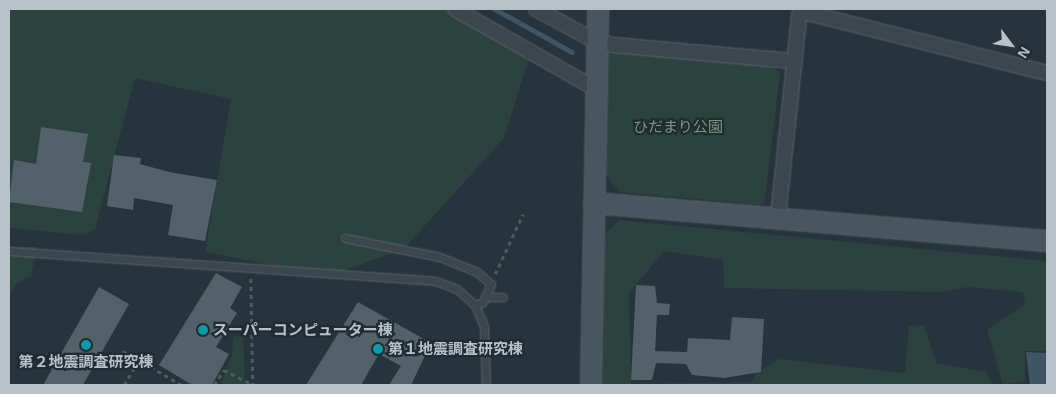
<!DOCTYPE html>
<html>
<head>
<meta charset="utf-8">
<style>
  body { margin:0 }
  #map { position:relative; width:1056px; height:394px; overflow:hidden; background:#27343d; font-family:Arial,"Noto Sans JP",sans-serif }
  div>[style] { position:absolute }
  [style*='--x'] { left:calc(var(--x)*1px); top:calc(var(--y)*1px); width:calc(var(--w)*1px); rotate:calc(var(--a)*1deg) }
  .green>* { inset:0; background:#2c423f }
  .water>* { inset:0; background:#3f5564 }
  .stream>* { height:4.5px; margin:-2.25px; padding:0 2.25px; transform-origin:2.25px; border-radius:2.25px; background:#3f5564 }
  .building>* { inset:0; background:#53616a }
  .path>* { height:2.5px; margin-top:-1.25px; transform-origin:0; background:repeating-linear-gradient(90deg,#4b5f5d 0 4px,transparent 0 8px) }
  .roads { filter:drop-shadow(0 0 1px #59646b) drop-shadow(0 0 1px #59646b) }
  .lane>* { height:7px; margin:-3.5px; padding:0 3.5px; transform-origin:3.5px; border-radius:3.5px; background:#3b464d }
  .street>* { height:14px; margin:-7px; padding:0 7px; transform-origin:7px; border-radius:7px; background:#3b464d }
  .secondary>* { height:20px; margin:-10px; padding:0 10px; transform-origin:10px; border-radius:10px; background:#495660 }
  .dots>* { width:14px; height:14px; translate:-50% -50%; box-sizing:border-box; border:2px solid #202b32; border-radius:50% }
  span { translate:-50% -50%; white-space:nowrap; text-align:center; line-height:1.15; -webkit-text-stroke:4.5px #202b32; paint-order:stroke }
  .park-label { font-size:15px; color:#789c7a }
  .poi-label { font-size:15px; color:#b7c1c8; font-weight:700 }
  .left { translate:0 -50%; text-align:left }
  .frame { position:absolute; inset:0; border:10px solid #b7c1c8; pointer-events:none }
  .north { position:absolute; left:986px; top:20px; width:50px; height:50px; -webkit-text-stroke:4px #202b32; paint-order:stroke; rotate:121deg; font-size:14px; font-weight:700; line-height:20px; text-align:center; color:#b7c1c8 }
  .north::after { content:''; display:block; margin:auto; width:18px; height:22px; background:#b7c1c8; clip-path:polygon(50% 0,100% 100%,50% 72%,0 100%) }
</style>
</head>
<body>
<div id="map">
  <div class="green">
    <i style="clip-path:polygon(9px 9px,443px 9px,529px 58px,504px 138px,404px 249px,328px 276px,205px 252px,231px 99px,135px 78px,95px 229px,84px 235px,9px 228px)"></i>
    <i style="clip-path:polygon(616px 51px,774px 67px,780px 74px,764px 205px,620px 192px,606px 176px,607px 55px)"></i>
    <i style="clip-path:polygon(619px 220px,1047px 261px,1047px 351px,1025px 351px,1025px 381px,1003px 385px,987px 330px,1025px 304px,1023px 292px,967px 287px,943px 292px,724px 288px,723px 260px,664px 251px,629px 293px,631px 384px,752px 382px,756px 373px,779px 359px,905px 373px,909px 326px,924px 325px,936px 363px,986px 372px,993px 385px,603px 385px,605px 234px)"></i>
    <i style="clip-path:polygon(9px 247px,37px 247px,31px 276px,16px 284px,9px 296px)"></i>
    <i style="clip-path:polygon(233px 336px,243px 337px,245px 385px,220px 385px,232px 356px)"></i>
  </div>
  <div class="water">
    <i style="clip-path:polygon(1026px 352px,1047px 353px,1047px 385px,1030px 385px)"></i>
  </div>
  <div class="stream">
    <i style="--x:495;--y:9;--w:88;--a:29.2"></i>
  </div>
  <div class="building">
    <i style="clip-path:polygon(41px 127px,88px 134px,83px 162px,91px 163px,82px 212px,9px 202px,14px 160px,36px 164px)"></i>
    <i style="clip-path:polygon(114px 155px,141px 158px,140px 164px,169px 172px,217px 180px,205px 241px,168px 235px,173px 205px,134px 198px,133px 210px,107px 206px)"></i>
    <i style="clip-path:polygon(216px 273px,242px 287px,230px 308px,237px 313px,216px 347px,229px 354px,212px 385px,192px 385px,159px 365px)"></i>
    <i style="clip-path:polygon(636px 285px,655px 286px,657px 303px,670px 304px,669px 315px,657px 315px,655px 351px,687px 352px,688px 338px,730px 340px,732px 317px,764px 319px,761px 372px,724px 378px,692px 375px,686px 364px,656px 363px,652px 380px,631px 380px)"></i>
    <i style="clip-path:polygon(99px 287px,129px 304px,83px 385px,43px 385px)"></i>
    <i style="clip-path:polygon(358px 302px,431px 343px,411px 385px,389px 385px,401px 366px,379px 354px,361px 385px,306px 385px)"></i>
  </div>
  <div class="path">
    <i style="--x:495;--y:274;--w:66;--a:-65"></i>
    <i style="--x:251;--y:279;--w:106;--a:88.9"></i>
    <i style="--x:123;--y:351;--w:68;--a:30"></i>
    <i style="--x:124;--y:385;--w:29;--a:-59"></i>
    <i style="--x:214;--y:385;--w:18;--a:-56"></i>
    <i style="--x:224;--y:370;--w:33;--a:27"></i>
  </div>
  <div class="roads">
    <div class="lane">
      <i style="--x:345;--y:238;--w:97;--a:11.3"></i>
      <i style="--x:440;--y:257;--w:40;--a:22"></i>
      <i style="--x:477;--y:272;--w:18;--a:41"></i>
      <i style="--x:491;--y:284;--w:20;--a:114"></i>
      <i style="--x:483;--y:302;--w:9;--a:159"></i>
      <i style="--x:9;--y:251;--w:427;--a:4"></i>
      <i style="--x:435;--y:281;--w:23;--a:20"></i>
      <i style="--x:457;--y:289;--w:24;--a:42"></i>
      <i style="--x:475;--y:305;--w:23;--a:67"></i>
      <i style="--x:484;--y:326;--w:59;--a:88.1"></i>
      <i style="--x:486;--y:297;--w:17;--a:0"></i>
    </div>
    <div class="street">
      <i style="--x:455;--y:9;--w:160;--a:29.6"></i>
      <i style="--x:536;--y:9;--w:67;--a:28.5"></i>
      <i style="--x:595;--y:41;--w:18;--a:13"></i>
      <i style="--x:613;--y:45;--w:182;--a:5.1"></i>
      <i style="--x:800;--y:11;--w:255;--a:14.1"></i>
      <i style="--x:778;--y:217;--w:209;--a:-84"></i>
    </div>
    <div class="secondary">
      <i style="--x:594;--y:203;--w:455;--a:4.8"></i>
      <i style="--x:591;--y:385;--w:376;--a:-88.9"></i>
    </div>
  </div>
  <div class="dots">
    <i style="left:203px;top:330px;background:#0f9aa8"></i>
    <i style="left:86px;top:345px;background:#0f9aa8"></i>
    <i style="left:378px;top:349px;background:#0f9aa8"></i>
  </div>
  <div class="park-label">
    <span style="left:678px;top:127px">ひだまり公園</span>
  </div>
  <div class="poi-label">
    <span class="left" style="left:213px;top:330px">スーパーコンピューター棟</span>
    <span class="left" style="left:388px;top:349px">第１地震調査研究棟</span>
    <span style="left:86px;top:362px">第２地震調査研究棟</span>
  </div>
  <div class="frame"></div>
  <div class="north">N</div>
</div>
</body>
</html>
